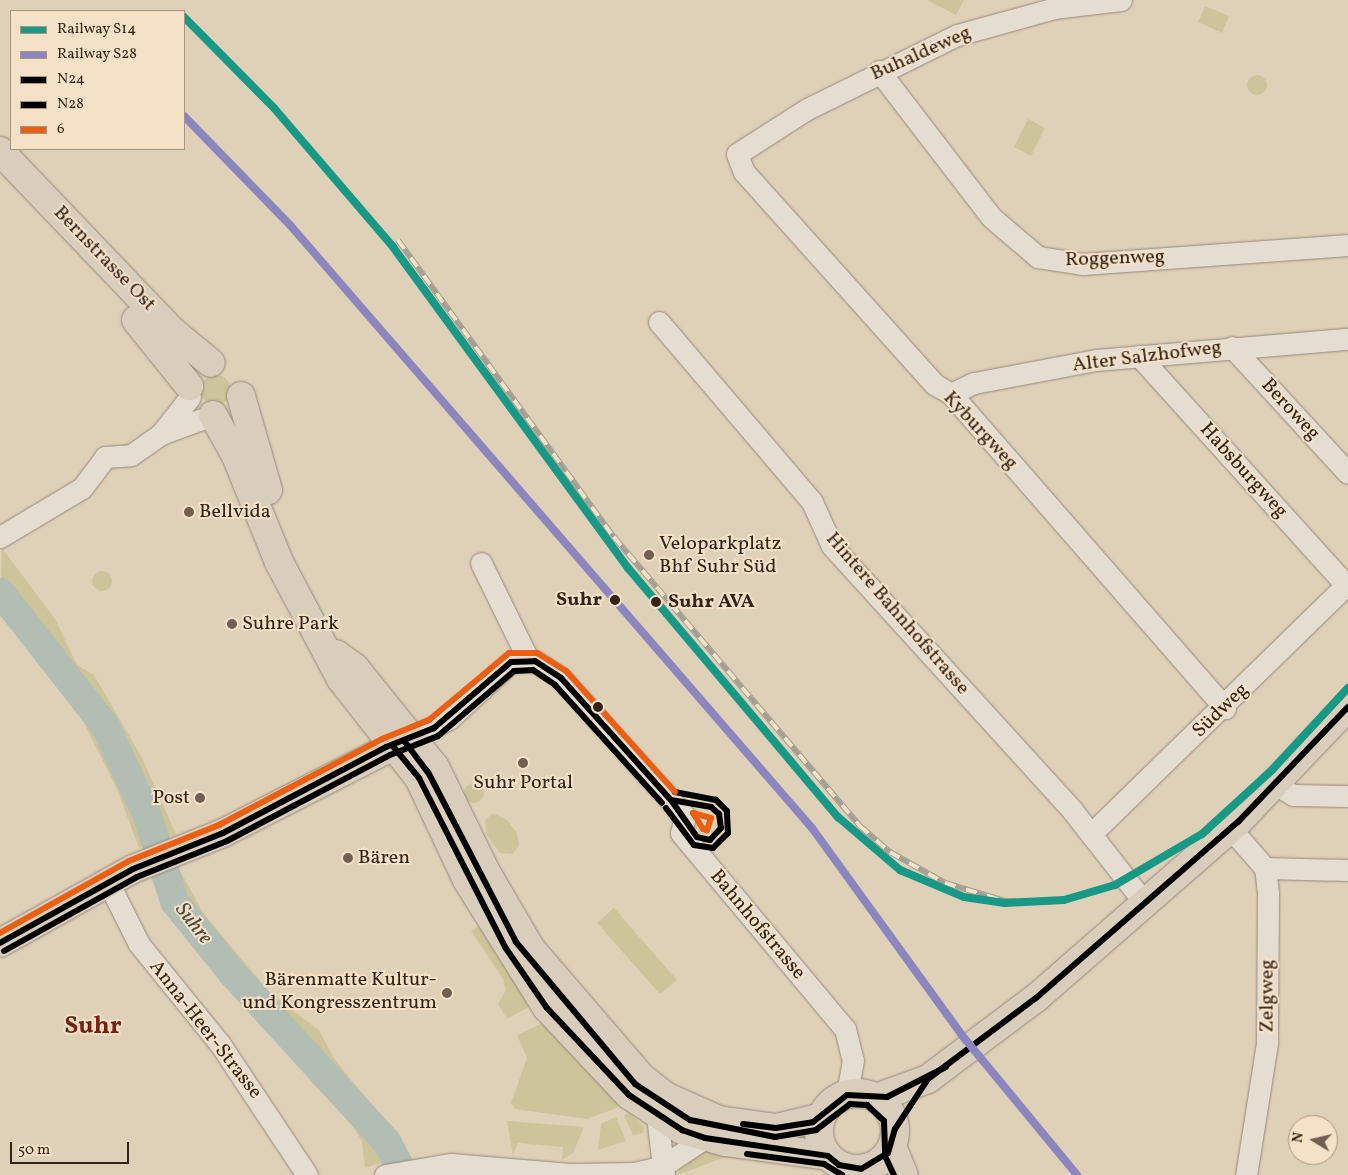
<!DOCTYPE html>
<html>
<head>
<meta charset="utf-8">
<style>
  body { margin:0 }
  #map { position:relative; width:1348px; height:1175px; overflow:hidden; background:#dfd0b8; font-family:Vollkorn,serif }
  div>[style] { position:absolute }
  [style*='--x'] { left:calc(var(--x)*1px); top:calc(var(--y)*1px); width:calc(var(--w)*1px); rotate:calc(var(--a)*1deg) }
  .green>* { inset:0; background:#cec49a }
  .round { border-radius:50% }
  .river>* { height:29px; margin:-14.5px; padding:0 14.5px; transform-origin:14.5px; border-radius:14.5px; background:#b2bdb4 }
  .roads { filter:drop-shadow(0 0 1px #94897b) drop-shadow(0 0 1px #94897b) }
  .minor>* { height:21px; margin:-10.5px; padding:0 10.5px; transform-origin:10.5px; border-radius:10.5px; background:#e5ddd1 }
  .major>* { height:28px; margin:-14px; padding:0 14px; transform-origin:14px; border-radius:14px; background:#d9cdbc }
  .major>.ring { margin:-14px; padding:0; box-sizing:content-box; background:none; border:28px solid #d9cdbc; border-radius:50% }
  .rail>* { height:5.5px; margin-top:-2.75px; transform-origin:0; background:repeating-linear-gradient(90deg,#f5e2c6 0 11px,#a59e93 0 22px); box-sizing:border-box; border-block:1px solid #a59e93 }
  .bus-1>* { height:6px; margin:-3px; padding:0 3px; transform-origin:3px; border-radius:3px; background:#000 }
  .bus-2>* { height:6px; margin:-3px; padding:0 3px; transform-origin:3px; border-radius:3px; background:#000 }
  .bus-3>* { height:6px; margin:-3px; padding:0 3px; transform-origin:3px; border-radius:3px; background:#eb5f13 }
  .rail-1>* { height:8px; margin:-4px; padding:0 4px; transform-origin:4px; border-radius:4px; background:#189986 }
  .rail-2>* { height:8px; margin:-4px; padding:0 4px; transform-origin:4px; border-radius:4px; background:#8c86bf }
  .dots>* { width:14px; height:14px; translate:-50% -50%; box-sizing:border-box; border:2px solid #f5e2c6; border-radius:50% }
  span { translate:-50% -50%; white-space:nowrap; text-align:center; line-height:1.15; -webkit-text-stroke:4px #f5e2c6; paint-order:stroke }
  .street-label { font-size:20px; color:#332319 }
  .poi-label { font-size:20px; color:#332319 }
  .left { translate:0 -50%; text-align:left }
  .right { translate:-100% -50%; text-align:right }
  .stop-label { font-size:20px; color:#332319; font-weight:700 }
  .water-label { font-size:21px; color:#4e4840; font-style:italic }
  .district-label { font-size:25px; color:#7a1f14; font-weight:700 }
  .legend { position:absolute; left:10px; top:10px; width:175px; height:140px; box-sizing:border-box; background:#f5e2c6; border:1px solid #a79681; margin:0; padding:6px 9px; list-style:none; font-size:15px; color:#332319 }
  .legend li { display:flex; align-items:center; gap:10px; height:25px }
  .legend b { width:25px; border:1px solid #a79681 }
  .north { position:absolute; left:1288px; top:1115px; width:50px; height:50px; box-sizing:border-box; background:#f5e2c6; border:1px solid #a79681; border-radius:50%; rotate:279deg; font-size:14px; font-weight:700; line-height:20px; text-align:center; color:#332319 }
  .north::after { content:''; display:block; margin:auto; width:18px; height:22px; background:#6f6051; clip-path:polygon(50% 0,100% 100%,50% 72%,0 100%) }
  .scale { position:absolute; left:10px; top:1142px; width:119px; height:22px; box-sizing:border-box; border:2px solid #332319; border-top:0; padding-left:6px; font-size:15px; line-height:18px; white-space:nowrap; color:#332319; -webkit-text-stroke:4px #f5e2c6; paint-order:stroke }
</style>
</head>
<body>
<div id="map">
  <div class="green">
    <i style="clip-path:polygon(927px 0,964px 0,956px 15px)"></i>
    <i style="clip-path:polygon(1205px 6px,1229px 16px,1222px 33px,1198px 22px)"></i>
    <i class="round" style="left:1247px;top:75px;width:20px;height:20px"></i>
    <i style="clip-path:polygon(1028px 119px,1045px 128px,1031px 156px,1014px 147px)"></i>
    <i class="round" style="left:201px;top:375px;width:30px;height:30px"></i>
    <i style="clip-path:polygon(2px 548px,55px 619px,77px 665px,94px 675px,142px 758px,176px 834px,139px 848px,117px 789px,75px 705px,0 608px)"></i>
    <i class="round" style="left:92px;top:571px;width:20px;height:20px"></i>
    <i class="round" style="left:464px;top:783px;width:20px;height:20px"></i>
    <i style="clip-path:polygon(492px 813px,507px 820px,517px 833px,519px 845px,513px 854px,500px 853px,487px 835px,485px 821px)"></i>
    <i style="clip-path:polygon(180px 871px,204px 914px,272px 995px,319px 1030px,333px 1057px,396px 1135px,406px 1155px,365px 1168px,362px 1141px,347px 1118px,312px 1083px,279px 1036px,245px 1002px,172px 911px,160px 878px)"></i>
    <i style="clip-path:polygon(614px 908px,677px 980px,660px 994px,597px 923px)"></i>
    <i style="clip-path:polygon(480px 926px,532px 1005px,507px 1019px,498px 1004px,506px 990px,503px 979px,471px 931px)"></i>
    <i style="clip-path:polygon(543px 1023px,618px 1102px,617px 1108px,587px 1119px,515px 1109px,511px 1103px,527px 1058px,517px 1035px)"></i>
    <i style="clip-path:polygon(629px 1113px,644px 1127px,643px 1133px,633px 1135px,624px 1116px)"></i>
    <i style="clip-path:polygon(616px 1117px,626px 1141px,598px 1150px,601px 1124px)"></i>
    <i style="clip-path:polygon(507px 1121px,519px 1122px,584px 1127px,573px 1153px,562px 1160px,563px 1147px,518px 1143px,513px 1155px)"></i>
    <i style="clip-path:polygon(700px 1149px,765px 1160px,765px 1162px,725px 1157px,678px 1175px,681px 1164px)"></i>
  </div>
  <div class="river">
    <i style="--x:0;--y:592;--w:170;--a:51.9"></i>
    <i style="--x:105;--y:726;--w:96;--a:64.8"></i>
    <i style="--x:146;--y:813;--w:92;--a:72.3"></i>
    <i style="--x:174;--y:901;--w:92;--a:51.1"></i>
    <i style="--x:232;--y:973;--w:228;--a:47.5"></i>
    <i style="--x:386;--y:1141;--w:38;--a:62"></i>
  </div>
  <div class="roads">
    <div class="minor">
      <i style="--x:1121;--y:0;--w:66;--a:173.1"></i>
      <i style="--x:1055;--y:8;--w:102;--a:164.6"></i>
      <i style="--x:957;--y:35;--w:167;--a:153.7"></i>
      <i style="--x:807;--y:109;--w:83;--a:147.3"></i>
      <i style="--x:737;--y:154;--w:19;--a:69"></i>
      <i style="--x:744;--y:172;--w:285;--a:48.1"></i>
      <i style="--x:934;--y:384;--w:20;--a:30"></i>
      <i style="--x:951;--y:394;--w:417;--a:48.9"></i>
      <i style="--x:879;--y:71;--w:184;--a:52.5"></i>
      <i style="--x:991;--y:217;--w:62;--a:40.4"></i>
      <i style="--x:1038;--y:257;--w:46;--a:8.8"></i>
      <i style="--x:1083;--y:264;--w:266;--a:-4.1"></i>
      <i style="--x:659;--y:322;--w:236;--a:49.6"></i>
      <i style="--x:812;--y:502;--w:48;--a:65.6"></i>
      <i style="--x:832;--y:546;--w:357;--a:47.7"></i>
      <i style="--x:1072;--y:810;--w:115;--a:52"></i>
      <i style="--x:1232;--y:347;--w:171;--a:47.4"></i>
      <i style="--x:951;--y:394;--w:25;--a:-26"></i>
      <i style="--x:974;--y:383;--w:124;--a:-10.7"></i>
      <i style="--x:1096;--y:360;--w:253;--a:-4.8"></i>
      <i style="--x:161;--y:434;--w:55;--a:-20.1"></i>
      <i style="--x:0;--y:537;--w:96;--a:-30.9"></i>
      <i style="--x:82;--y:488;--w:39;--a:-53"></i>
      <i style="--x:105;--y:457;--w:26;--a:-4"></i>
      <i style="--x:131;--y:455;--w:37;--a:-35"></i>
      <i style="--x:161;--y:434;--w:47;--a:-51.9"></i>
      <i style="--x:481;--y:563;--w:107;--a:63.9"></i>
      <i style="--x:412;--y:737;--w:41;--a:-25.9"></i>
      <i style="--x:449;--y:719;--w:84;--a:-42.6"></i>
      <i style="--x:511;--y:662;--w:24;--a:-2"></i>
      <i style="--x:535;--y:661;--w:31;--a:33"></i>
      <i style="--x:561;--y:678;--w:186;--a:48.1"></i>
      <i style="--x:685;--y:816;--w:17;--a:103"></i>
      <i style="--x:681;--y:833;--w:256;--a:50.1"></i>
      <i style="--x:845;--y:1029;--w:32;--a:76"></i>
      <i style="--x:853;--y:1060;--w:36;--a:100"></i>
      <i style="--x:1276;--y:785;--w:20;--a:30"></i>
      <i style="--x:1293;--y:795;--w:55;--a:1"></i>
      <i style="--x:1230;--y:828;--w:53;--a:48.8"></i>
      <i style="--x:1265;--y:868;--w:25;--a:83"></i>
      <i style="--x:1268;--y:893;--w:150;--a:90.4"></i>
      <i style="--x:1267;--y:1043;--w:134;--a:99"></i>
      <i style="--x:1092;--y:833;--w:355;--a:-44.3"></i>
      <i style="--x:1346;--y:585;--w:309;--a:-132.1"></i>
      <i style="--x:1265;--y:868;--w:83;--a:1.4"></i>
      <i style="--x:108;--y:882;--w:69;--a:63.4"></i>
      <i style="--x:139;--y:944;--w:129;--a:51"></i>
      <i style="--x:220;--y:1044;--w:157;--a:56.4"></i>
      <i style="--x:657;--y:1116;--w:59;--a:83.2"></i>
      <i style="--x:385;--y:1175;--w:67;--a:-9.5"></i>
      <i style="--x:451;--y:1164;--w:119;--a:4.8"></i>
      <i style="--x:570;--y:1174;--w:64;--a:-0.9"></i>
      <i style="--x:634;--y:1173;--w:28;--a:-13"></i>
      <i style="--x:661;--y:1167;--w:53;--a:-33.4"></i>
    </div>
    <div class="major">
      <i style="--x:0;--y:151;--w:249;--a:46.3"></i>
      <i style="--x:172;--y:331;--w:50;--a:39.4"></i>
      <i style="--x:136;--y:320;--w:85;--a:51.2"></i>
      <i style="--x:241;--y:396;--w:98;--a:74"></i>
      <i style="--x:213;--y:415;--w:47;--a:60.7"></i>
      <i style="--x:236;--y:456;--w:114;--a:67.9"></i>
      <i style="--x:279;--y:562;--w:132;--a:62.1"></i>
      <i style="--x:341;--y:679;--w:126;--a:51.8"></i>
      <i style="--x:419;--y:778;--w:113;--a:64.8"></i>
      <i style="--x:467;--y:880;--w:151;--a:58"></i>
      <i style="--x:547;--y:1008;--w:120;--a:46.7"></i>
      <i style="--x:629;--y:1095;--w:64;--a:33.4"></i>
      <i style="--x:682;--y:1130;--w:45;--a:15.6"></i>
      <i style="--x:725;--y:1142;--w:104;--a:7.7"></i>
      <i style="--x:336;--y:654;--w:24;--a:36"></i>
      <i style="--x:355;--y:668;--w:127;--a:51.1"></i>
      <i style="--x:435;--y:767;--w:117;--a:64.1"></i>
      <i style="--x:486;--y:872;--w:89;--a:59.7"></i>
      <i style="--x:531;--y:949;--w:169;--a:49.3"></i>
      <i style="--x:641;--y:1077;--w:31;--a:38"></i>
      <i style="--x:665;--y:1096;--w:59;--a:24"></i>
      <i style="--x:719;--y:1120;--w:58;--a:8"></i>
      <i style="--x:776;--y:1128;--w:47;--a:-13.4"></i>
      <i style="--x:0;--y:943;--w:152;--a:-29.1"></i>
      <i style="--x:133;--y:869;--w:97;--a:-21.8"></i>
      <i style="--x:223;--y:833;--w:209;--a:-27.1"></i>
      <i class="ring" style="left:819px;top:1093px;width:48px;height:48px"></i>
      <i style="--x:876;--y:1098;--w:55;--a:-20.1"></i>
      <i style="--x:928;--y:1079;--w:135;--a:-36.9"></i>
      <i style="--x:1036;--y:998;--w:268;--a:-41.1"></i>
      <i style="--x:1238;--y:822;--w:159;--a:-46.3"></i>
      <i style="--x:892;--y:1146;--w:31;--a:68"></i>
    </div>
  </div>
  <div class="rail">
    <i style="--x:398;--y:240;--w:367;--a:54"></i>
    <i style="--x:614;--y:537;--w:380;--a:49.6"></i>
    <i style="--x:860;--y:826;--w:40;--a:41"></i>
    <i style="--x:890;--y:852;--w:63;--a:29.4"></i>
    <i style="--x:945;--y:883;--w:63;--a:16.7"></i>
    <i style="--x:1005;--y:901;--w:46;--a:1.2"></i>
  </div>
  <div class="bus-1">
    <i style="--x:392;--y:745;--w:43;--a:50.7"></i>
    <i style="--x:419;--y:778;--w:190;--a:63"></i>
    <i style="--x:505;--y:947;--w:74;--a:55.5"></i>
    <i style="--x:547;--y:1008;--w:120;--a:46.7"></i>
    <i style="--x:629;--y:1095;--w:64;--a:33.4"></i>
    <i style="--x:682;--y:1130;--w:24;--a:19"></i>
    <i style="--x:705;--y:1138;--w:124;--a:8.3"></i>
    <i style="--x:828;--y:1156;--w:14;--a:39"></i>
    <i style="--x:839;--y:1165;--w:22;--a:10"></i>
    <i style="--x:861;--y:1169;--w:31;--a:-31"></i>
    <i style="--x:888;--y:1153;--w:25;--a:-74"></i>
    <i style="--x:895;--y:1129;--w:60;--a:-56.6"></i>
    <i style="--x:928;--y:1079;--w:135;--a:-36.9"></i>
    <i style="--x:1036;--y:998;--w:268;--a:-41.1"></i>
    <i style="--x:1238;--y:822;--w:159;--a:-46.3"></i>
    <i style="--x:671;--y:800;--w:41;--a:9.9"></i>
    <i style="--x:711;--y:807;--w:11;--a:41"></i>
    <i style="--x:719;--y:814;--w:14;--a:82"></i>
    <i style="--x:721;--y:828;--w:16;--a:133"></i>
    <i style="--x:710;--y:840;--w:13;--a:-167"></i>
    <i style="--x:697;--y:837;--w:45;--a:-125.1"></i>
    <i style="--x:0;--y:943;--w:152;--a:-29.1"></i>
    <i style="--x:133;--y:869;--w:97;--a:-21.8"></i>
    <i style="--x:223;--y:833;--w:184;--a:-27.8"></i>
    <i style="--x:386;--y:747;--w:52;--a:-21.6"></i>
    <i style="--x:434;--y:728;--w:101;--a:-40.6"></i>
    <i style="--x:511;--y:662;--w:24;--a:-2"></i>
    <i style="--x:535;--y:661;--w:31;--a:33"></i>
    <i style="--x:561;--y:678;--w:164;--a:48"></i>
    <i style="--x:743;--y:1124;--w:33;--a:7"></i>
    <i style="--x:776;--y:1128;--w:37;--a:-9"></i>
    <i style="--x:813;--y:1122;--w:43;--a:-38.5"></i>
    <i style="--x:847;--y:1095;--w:40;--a:2.9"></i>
    <i style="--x:887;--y:1097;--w:66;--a:-27"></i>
  </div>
  <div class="bus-2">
    <i style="--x:405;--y:742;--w:38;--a:53"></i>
    <i style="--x:428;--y:772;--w:191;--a:62.6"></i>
    <i style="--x:516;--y:942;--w:185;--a:50"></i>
    <i style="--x:635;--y:1084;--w:66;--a:33.2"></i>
    <i style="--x:690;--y:1120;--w:87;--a:11.3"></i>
    <i style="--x:775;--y:1137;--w:42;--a:-9.7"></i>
    <i style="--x:816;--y:1130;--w:43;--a:-37.4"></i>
    <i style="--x:850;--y:1104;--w:17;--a:3"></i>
    <i style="--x:867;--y:1105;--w:23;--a:43"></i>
    <i style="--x:884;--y:1121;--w:35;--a:88"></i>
    <i style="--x:885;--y:1156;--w:21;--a:65"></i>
    <i style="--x:666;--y:808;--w:46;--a:52.9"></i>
    <i style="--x:694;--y:845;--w:19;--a:9"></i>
    <i style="--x:713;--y:848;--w:21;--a:-45"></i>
    <i style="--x:728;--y:833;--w:22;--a:-93"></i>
    <i style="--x:727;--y:811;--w:16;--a:-135"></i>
    <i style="--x:716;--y:800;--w:42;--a:-169"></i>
    <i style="--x:4;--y:951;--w:152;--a:-29.1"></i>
    <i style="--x:137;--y:877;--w:97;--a:-21.8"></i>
    <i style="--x:227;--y:841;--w:184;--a:-27.8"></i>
    <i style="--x:390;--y:755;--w:52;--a:-21.6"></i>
    <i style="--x:438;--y:736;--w:100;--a:-40.5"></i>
    <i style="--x:514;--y:671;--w:19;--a:-3"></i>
    <i style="--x:533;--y:670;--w:27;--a:34"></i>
    <i style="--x:555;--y:685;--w:159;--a:47.8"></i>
    <i style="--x:747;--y:1154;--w:78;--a:7.4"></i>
    <i style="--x:824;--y:1164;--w:21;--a:31"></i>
  </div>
  <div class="bus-3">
    <i style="--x:693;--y:813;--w:19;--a:16"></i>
    <i style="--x:711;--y:818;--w:13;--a:108"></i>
    <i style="--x:707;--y:830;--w:4;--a:-166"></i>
    <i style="--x:703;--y:829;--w:19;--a:-122"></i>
    <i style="--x:0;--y:933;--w:148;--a:-29.2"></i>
    <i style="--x:129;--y:861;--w:97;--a:-21.8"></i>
    <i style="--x:219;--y:825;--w:184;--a:-27.8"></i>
    <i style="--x:382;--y:739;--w:51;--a:-22"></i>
    <i style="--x:429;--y:720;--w:104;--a:-39.9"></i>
    <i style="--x:509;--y:653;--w:28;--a:0"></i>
    <i style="--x:537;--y:653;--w:34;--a:32"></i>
    <i style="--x:566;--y:671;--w:163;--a:48"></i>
  </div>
  <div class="rail-1">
    <i style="--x:184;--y:17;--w:128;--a:45.3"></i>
    <i style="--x:274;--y:108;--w:183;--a:49.4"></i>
    <i style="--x:393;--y:247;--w:398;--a:53.8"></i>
    <i style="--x:628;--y:568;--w:326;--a:49.9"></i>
    <i style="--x:838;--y:817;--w:82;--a:40.5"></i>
    <i style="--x:900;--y:870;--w:69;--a:22.9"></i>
    <i style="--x:964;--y:897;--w:41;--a:8.3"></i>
    <i style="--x:1005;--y:903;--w:59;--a:-2.9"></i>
    <i style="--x:1064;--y:900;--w:53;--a:-16.4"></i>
    <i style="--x:1115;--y:885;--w:101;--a:-30.4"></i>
    <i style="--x:1202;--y:834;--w:95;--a:-42.4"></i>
    <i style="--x:1272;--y:770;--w:112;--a:-47.2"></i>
  </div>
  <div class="rail-2">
    <i style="--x:184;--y:116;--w:152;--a:45.8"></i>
    <i style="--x:290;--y:225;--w:798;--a:49.12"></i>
    <i style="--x:812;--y:828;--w:261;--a:54.1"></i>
    <i style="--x:965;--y:1039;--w:176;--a:50.5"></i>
  </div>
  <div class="dots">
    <i style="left:189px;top:512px;background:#6f6051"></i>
    <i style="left:649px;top:555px;background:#6f6051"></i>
    <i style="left:615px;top:600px;background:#332319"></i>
    <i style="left:656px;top:602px;background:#332319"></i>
    <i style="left:232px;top:624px;background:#6f6051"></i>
    <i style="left:598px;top:707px;background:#332319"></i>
    <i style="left:523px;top:763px;background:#6f6051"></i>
    <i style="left:200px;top:798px;background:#6f6051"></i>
    <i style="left:348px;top:858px;background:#6f6051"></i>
    <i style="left:447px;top:993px;background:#6f6051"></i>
  </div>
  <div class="street-label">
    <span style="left:921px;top:54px;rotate:-24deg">Buhaldeweg</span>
    <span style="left:104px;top:259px;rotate:46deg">Bernstrasse Ost</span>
    <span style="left:1115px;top:259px;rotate:-2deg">Roggenweg</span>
    <span style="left:1147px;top:357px;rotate:-7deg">Alter Salzhofweg</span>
    <span style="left:1290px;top:410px;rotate:47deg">Beroweg</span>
    <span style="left:980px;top:431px;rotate:47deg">Kyburgweg</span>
    <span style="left:1243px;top:471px;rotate:48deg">Habsburgweg</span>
    <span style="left:897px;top:614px;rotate:49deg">Hintere Bahnhofstrasse</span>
    <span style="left:1221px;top:711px;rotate:-44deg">Südweg</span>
    <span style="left:757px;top:925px;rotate:50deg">Bahnhofstrasse</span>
    <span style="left:1268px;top:996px;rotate:-90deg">Zelgweg</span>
    <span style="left:205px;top:1030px;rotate:52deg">Anna-Heer-Strasse</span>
  </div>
  <div class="poi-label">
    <span class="left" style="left:199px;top:512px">Bellvida</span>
    <span class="left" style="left:659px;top:556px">Veloparkplatz<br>Bhf Suhr Süd</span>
    <span class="left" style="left:242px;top:624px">Suhre Park</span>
    <span style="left:523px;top:783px">Suhr Portal</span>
    <span class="right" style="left:190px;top:798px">Post</span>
    <span class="left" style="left:358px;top:858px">Bären</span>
    <span class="right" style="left:437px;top:992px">Bärenmatte Kultur-<br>und Kongresszentrum</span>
  </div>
  <div class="stop-label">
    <span class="right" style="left:602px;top:600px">Suhr</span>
    <span class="left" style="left:668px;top:602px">Suhr AVA</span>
  </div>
  <div class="water-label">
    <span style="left:193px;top:924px;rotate:52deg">Suhre</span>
  </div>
  <div class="district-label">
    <span style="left:93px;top:1027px">Suhr</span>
  </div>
  <ul class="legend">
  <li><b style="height:6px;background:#189986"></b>Railway S14</li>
  <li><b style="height:6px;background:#8c86bf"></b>Railway S28</li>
  <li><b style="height:6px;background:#000"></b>N24</li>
  <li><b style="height:6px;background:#000"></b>N28</li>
  <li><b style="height:6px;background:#eb5f13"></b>6</li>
  </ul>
  <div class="north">N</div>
  <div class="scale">50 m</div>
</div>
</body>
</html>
